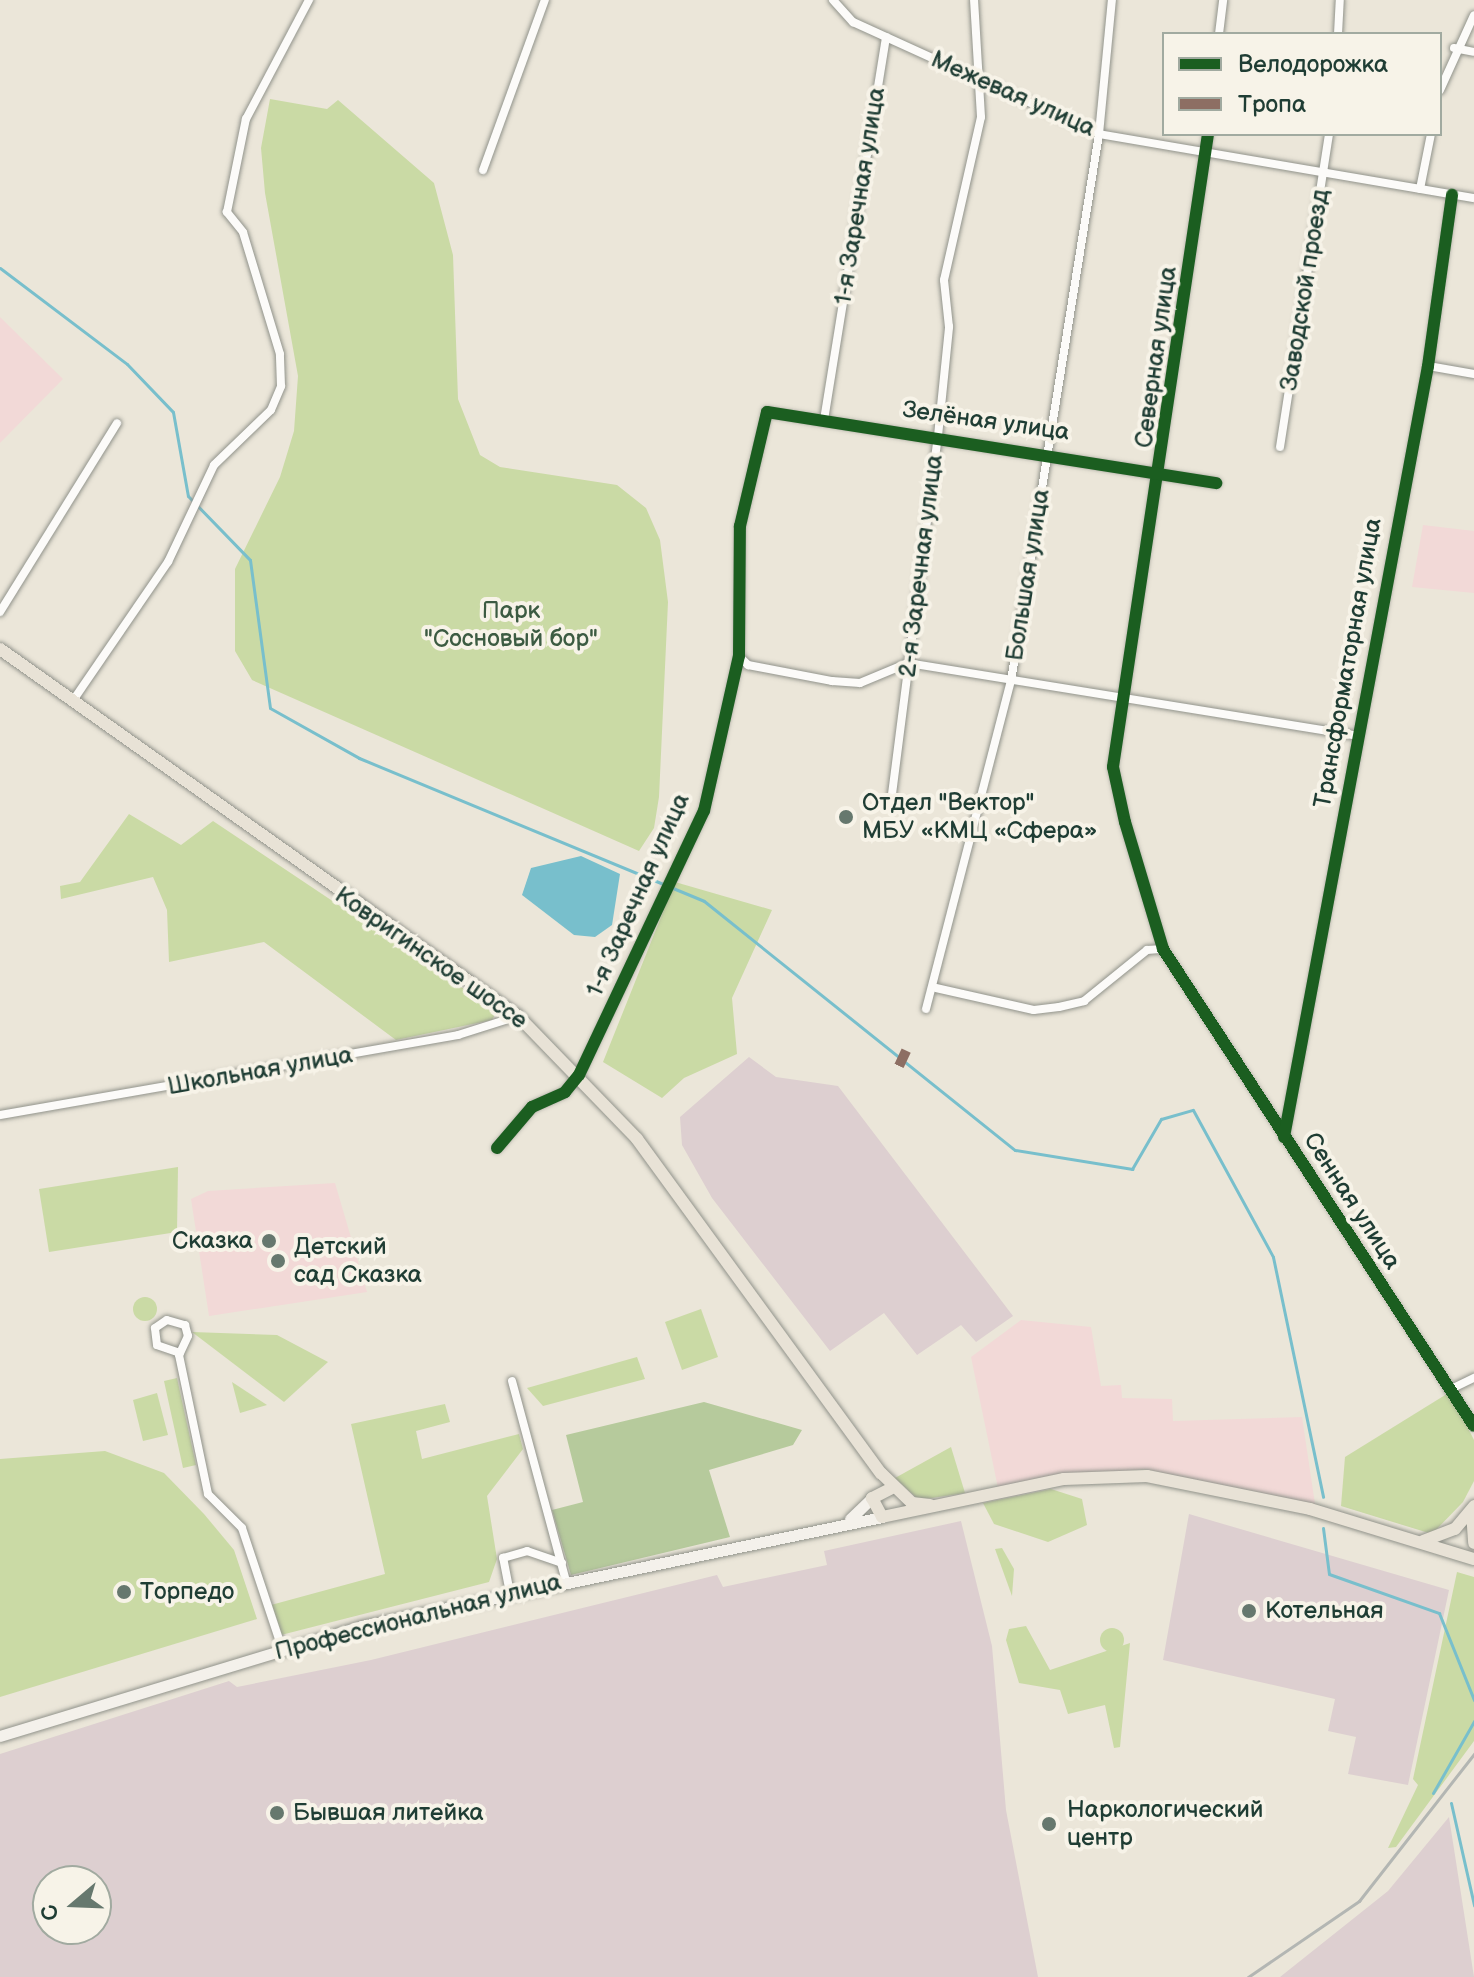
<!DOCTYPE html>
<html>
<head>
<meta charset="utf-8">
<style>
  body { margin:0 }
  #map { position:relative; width:1474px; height:1977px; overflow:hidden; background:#ebe6d9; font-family:"Balsamiq Sans",sans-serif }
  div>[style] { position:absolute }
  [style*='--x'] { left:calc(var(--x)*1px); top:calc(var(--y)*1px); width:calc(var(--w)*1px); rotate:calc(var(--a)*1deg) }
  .built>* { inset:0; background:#f2d9d7 }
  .industrial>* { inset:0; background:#ddcfd0 }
  .green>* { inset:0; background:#cadaa5 }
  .round { border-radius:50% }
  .forest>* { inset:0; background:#b6ca9c }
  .water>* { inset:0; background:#78bfcc }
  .stream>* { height:3px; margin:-1.5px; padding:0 1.5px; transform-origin:1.5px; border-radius:1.5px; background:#78bfcc }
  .roads { filter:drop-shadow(0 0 2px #91938b) drop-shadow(0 0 2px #91938b) }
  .minor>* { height:8px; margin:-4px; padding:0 4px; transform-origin:4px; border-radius:4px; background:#fcfbf9 }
  .secondary>* { height:11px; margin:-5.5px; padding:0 5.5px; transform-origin:5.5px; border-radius:5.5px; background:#f4f1eb }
  .primary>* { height:12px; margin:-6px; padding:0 6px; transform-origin:6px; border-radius:6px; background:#e8e2d6 }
  .rail>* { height:3px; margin:-1.5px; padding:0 1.5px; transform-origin:1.5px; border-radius:1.5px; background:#b3b6b3 }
  .quiet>* { height:10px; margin-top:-5px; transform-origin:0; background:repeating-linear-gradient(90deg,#8d6e63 0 20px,transparent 0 30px) }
  .cycleway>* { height:12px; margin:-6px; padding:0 6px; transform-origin:6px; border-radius:6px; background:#1b5e20 }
  .dots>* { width:22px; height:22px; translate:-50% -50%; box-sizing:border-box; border:4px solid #f7f3e8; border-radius:50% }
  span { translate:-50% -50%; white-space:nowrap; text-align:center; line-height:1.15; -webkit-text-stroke:8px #f7f3e8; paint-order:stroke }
  .street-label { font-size:24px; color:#1f3d34 }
  .park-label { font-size:24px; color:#3c5b42 }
  .poi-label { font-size:24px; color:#1f3d34 }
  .left { translate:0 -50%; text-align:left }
  .right { translate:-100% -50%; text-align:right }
  .legend { position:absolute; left:1162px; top:32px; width:280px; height:104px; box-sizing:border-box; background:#f7f3e8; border:2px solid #a1aaa0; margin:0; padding:10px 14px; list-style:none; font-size:24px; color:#1f3d34 }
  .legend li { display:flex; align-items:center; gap:16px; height:40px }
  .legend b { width:40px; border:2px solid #a1aaa0 }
  .north { position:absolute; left:32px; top:1865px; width:80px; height:80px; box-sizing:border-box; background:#f7f3e8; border:2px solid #a1aaa0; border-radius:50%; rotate:251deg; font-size:22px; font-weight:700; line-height:32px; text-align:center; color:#1f3d34 }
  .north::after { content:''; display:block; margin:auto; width:28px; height:36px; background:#66786e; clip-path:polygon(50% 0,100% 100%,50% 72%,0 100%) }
</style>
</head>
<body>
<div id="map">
  <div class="built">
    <i style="clip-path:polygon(0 317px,63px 379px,0 443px)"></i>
    <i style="clip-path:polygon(1423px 525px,1474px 531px,1474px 593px,1412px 587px)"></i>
    <i style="clip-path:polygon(335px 1183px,367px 1292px,209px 1316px,191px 1199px,208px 1191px)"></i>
    <i style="clip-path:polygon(1021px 1320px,1091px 1327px,1101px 1386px,1121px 1385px,1122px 1398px,1172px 1399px,1173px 1421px,1302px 1417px,1315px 1504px,1144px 1469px,998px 1488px,971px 1357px)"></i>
  </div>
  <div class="industrial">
    <i style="clip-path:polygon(749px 1057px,776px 1077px,838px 1086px,1013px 1316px,976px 1342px,961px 1325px,917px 1355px,884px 1313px,830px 1351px,712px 1198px,682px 1145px,680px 1117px)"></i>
    <i style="clip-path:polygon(1189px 1514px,1449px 1590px,1408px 1785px,1348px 1774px,1356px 1737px,1328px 1731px,1335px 1699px,1163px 1660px)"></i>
    <i style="clip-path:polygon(evenodd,961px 1521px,992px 1646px,1006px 1810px,1038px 1977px,0 1977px,0 1754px,229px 1681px,237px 1687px,371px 1660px,717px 1575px,723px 1587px,827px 1565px,824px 1551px,961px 1521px,96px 1881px,96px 1929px,48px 1929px,48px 1881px,96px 1881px)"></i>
    <i style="clip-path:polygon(1449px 1817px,1474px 1977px,1280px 1977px,1388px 1891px)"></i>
  </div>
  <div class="green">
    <i style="clip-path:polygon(270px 99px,327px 109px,338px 100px,434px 183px,453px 255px,458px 399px,480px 455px,500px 467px,617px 485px,646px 508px,660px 540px,668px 602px,659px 797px,654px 828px,639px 851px,252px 680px,235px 651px,235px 569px,280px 477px,294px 431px,298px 376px,265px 193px,261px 148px)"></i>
    <i style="clip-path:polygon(129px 814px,181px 845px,213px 821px,497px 1011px,492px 1020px,396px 1040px,264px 942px,169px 962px,167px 910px,153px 877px,61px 899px,60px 886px,80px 882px)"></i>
    <i style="clip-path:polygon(675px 882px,772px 910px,732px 998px,737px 1054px,684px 1078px,662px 1098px,603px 1062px)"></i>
    <i style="clip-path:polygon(178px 1167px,177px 1232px,49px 1252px,39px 1189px)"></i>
    <i class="round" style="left:133px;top:1297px;width:24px;height:24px"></i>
    <i style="clip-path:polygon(701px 1309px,718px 1357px,682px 1370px,665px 1322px)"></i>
    <i style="clip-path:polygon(192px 1332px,277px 1335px,328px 1362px,284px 1402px)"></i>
    <i style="clip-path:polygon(637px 1357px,645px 1379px,543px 1406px,527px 1388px)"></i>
    <i style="clip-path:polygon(177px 1378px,196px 1465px,183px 1468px,164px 1381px)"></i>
    <i style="clip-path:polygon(232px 1382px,267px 1405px,240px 1413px)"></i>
    <i style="clip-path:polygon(1450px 1392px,1474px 1440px,1474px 1481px,1463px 1502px,1432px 1534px,1341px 1506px,1345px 1457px)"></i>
    <i style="clip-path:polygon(157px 1393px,168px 1435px,143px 1441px,133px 1400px)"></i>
    <i style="clip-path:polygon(445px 1404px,450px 1422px,416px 1431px,422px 1459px,519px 1434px,523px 1449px,487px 1496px,497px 1559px,489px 1582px,281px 1635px,271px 1605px,385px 1574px,351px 1424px)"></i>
    <i style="clip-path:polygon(951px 1447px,965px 1493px,919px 1500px,895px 1478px)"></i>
    <i style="clip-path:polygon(105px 1451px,164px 1473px,204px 1514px,234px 1550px,257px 1619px,0 1697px,0 1459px)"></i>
    <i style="clip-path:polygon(1051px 1489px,1082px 1499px,1087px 1525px,1048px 1542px,994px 1524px,983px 1503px)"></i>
    <i style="clip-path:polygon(1002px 1548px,1014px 1569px,1012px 1596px,995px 1549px)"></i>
    <i style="clip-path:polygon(1457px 1572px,1474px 1577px,1474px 1741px,1396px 1847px,1388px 1848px,1418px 1785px,1413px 1779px)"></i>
    <i style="clip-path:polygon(1026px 1626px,1050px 1670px,1130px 1643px,1120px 1747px,1114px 1748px,1105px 1705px,1068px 1714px,1060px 1690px,1019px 1683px,1006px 1640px,1009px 1629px)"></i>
    <i class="round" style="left:1100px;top:1628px;width:24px;height:24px"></i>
  </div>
  <div class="forest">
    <i style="clip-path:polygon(704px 1402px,802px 1430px,793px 1445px,709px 1470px,730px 1537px,571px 1575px,552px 1510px,583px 1502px,566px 1435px)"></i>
  </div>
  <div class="water">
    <i style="clip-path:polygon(581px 856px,620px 874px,612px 925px,595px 937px,574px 935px,522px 895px,531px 868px)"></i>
  </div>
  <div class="stream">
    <i style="--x:0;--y:268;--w:159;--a:37.1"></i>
    <i style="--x:127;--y:364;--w:66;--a:46.2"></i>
    <i style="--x:173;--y:412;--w:85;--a:79.9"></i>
    <i style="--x:188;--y:496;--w:89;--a:45.9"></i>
    <i style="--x:250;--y:560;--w:149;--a:82.3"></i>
    <i style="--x:270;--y:708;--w:102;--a:29.3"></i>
    <i style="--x:359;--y:758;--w:373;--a:22.5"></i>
    <i style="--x:704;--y:901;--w:398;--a:38.7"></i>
    <i style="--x:1015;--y:1150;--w:119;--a:9.2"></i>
    <i style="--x:1132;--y:1169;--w:58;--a:-59.9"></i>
    <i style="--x:1161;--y:1119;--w:33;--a:-16"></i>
    <i style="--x:1193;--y:1110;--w:167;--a:61.4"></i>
    <i style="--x:1273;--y:1257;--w:245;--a:78.2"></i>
    <i style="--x:1323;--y:1528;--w:46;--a:82.6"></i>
    <i style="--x:1329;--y:1574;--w:117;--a:19.5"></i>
    <i style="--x:1439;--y:1613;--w:94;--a:68.1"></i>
    <i style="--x:1433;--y:1793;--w:83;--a:-60.3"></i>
    <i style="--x:1451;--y:1803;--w:105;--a:77.3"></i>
  </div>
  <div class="roads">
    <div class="minor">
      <i style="--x:833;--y:0;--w:30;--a:48"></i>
      <i style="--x:853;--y:22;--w:270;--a:24.5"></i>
      <i style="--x:1099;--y:134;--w:380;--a:9.7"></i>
      <i style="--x:1219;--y:34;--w:34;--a:-83"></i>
      <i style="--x:1338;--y:34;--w:34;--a:-87"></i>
      <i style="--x:1454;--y:48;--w:20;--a:11"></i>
      <i style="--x:1440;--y:90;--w:82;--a:-65.6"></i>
      <i style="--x:1208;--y:134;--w:640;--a:98.54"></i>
      <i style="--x:1113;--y:767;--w:56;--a:77.7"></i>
      <i style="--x:1125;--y:822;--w:133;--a:73.3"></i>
      <i style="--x:1163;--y:949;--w:569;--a:56.9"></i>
      <i style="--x:483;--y:170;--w:181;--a:-70"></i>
      <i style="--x:1420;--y:189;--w:56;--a:-78.7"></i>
      <i style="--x:1428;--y:366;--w:47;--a:9.9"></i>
      <i style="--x:824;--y:420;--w:388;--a:-80.8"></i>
      <i style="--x:1280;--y:447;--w:317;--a:-81.1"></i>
      <i style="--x:0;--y:612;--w:222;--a:-58.2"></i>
      <i style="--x:739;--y:656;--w:13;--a:45"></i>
      <i style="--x:748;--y:665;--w:86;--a:10.8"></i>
      <i style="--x:832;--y:681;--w:28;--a:4"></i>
      <i style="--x:860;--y:683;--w:52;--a:-22.6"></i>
      <i style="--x:908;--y:663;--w:456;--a:9.2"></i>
      <i style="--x:72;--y:702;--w:170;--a:-55.6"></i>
      <i style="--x:168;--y:562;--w:107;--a:-64.6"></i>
      <i style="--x:214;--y:465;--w:79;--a:-44"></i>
      <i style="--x:271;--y:410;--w:26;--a:-67"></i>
      <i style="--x:281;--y:386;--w:32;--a:-92"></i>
      <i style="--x:280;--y:354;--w:127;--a:-106.9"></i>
      <i style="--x:243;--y:232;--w:26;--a:-129"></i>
      <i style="--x:227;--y:212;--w:95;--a:-78.5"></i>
      <i style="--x:246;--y:119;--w:135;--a:-62.1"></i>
      <i style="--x:891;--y:802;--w:369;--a:-82.7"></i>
      <i style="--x:938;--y:436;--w:110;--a:-84.2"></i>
      <i style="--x:949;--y:327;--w:47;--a:-96.1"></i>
      <i style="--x:944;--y:280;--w:167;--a:-77.2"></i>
      <i style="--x:981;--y:117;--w:117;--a:-93.4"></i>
      <i style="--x:936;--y:988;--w:100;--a:12.7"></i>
      <i style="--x:1034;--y:1010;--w:25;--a:-7"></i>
      <i style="--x:1059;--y:1007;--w:26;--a:-13"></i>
      <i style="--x:1084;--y:1001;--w:81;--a:-39"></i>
      <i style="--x:1147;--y:950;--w:16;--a:-4"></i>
      <i style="--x:926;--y:1009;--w:339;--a:-75.5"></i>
      <i style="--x:1011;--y:681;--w:554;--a:-80.86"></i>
      <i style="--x:1099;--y:134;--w:135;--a:-84.5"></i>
      <i style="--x:0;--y:1115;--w:465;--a:-9.9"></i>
      <i style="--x:458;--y:1035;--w:63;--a:-17.6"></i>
      <i style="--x:1284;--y:1137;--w:784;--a:-79.42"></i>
      <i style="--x:1428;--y:366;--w:173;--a:-82"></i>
      <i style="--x:497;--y:1148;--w:54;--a:-49.5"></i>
      <i style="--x:532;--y:1107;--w:36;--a:-24"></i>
      <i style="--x:565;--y:1092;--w:22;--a:-51"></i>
      <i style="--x:579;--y:1075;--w:292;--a:-64.7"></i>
      <i style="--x:704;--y:811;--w:159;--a:-77.3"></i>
      <i style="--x:739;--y:656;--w:130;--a:-89.6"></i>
      <i style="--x:740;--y:526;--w:117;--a:-76.7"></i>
      <i style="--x:767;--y:412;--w:455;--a:9"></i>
      <i style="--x:180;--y:1353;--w:24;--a:-161"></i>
      <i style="--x:157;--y:1345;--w:17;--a:-97"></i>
      <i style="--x:155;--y:1328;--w:14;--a:-34"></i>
      <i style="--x:167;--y:1320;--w:19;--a:16"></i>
      <i style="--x:185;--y:1325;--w:11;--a:75"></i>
      <i style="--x:188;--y:1336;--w:21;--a:115"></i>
      <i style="--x:179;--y:1355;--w:142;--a:78.2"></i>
      <i style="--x:208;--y:1494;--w:48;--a:45"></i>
      <i style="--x:242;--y:1528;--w:126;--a:71.6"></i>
      <i style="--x:512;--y:1381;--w:207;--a:74.9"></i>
      <i style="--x:1449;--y:1390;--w:28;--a:-26"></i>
      <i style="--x:510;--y:1593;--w:36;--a:-101"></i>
      <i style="--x:503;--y:1558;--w:25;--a:-16"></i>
      <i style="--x:527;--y:1551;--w:37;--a:19"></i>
    </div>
    <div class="secondary">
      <i style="--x:850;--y:1519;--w:30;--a:-44"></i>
      <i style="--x:0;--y:1736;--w:378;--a:-16.9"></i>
      <i style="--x:362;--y:1626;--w:531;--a:-11.84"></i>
    </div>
    <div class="primary">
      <i style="--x:0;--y:649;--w:635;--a:35.32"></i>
      <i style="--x:518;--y:1016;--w:171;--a:45.9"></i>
      <i style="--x:637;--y:1139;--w:414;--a:53.9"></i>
      <i style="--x:881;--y:1473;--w:43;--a:44.1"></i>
      <i style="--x:912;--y:1503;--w:18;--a:6"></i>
      <i style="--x:894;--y:1487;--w:25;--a:153"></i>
      <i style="--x:872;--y:1498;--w:21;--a:62"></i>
      <i style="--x:882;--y:1517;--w:186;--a:-11.8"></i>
      <i style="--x:1064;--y:1479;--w:83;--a:-2.1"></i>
      <i style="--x:1147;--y:1476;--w:166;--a:11.4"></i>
      <i style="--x:1310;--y:1509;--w:171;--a:17"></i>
      <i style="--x:1472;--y:1512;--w:31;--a:86"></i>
      <i style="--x:1423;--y:1541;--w:34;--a:-21"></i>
      <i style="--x:1455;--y:1529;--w:30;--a:-50"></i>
    </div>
  </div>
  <div class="rail">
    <i style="--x:1248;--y:1977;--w:135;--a:-34.4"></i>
    <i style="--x:1359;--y:1901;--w:187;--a:-52"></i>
  </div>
  <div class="quiet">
    <i style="--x:899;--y:1066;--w:17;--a:-65"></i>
  </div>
  <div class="cycleway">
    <i style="--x:1208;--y:134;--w:640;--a:98.54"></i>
    <i style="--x:1113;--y:767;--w:56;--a:77.7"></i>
    <i style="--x:1125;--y:822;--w:133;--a:73.3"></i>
    <i style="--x:1163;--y:949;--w:569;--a:56.9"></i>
    <i style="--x:1284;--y:1137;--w:784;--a:-79.42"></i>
    <i style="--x:1428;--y:366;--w:173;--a:-82"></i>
    <i style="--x:497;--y:1148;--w:54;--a:-49.5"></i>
    <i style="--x:532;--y:1107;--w:36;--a:-24"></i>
    <i style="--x:565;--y:1092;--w:22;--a:-51"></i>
    <i style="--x:579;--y:1075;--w:292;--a:-64.7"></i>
    <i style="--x:704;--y:811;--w:159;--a:-77.3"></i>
    <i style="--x:739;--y:656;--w:130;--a:-89.6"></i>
    <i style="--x:740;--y:526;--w:117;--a:-76.7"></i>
    <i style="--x:767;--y:412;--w:455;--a:9"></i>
  </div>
  <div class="dots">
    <i style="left:846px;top:817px;background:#66786e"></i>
    <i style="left:269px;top:1241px;background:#66786e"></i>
    <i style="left:278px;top:1261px;background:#66786e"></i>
    <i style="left:124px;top:1592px;background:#66786e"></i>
    <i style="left:1249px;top:1611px;background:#66786e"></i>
    <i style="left:277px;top:1813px;background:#66786e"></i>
    <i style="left:1049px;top:1824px;background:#66786e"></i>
  </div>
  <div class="street-label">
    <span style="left:1013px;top:94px;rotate:24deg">Межевая улица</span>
    <span style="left:860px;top:196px;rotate:-81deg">1-я Заречная улица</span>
    <span style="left:1305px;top:290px;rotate:-81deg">Заводской проезд</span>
    <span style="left:1156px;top:357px;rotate:-82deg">Северная улица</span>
    <span style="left:986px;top:421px;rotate:8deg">Зелёная улица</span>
    <span style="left:921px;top:566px;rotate:-83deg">2-я Заречная улица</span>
    <span style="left:1028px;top:575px;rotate:-81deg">Большая улица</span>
    <span style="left:1348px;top:663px;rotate:-80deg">Трансформаторная улица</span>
    <span style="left:638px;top:895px;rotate:-66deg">1-я Заречная улица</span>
    <span style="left:431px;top:958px;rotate:35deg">Ковригинское шоссе</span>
    <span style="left:260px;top:1071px;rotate:-10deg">Школьная улица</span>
    <span style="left:1352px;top:1201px;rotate:57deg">Сенная улица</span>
    <span style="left:418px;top:1617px;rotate:-14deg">Профессиональная улица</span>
  </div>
  <div class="park-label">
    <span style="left:511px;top:625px">Парк<br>"Сосновый бор"</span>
  </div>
  <div class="poi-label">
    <span class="left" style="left:862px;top:817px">Отдел "Вектор"<br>МБУ «КМЦ «Сфера»</span>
    <span class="right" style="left:253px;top:1241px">Сказка</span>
    <span class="left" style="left:294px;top:1261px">Детский<br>сад Сказка</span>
    <span class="left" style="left:140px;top:1592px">Торпедо</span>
    <span class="left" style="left:1265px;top:1611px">Котельная</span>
    <span class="left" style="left:1067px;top:1824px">Наркологический<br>центр</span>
    <span class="left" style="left:293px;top:1813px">Бывшая литейка</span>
  </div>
  <ul class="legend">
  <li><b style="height:10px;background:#1b5e20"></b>Велодорожка</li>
  <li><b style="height:10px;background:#8d6e63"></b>Тропа</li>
  </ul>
  <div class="north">С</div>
</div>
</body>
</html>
